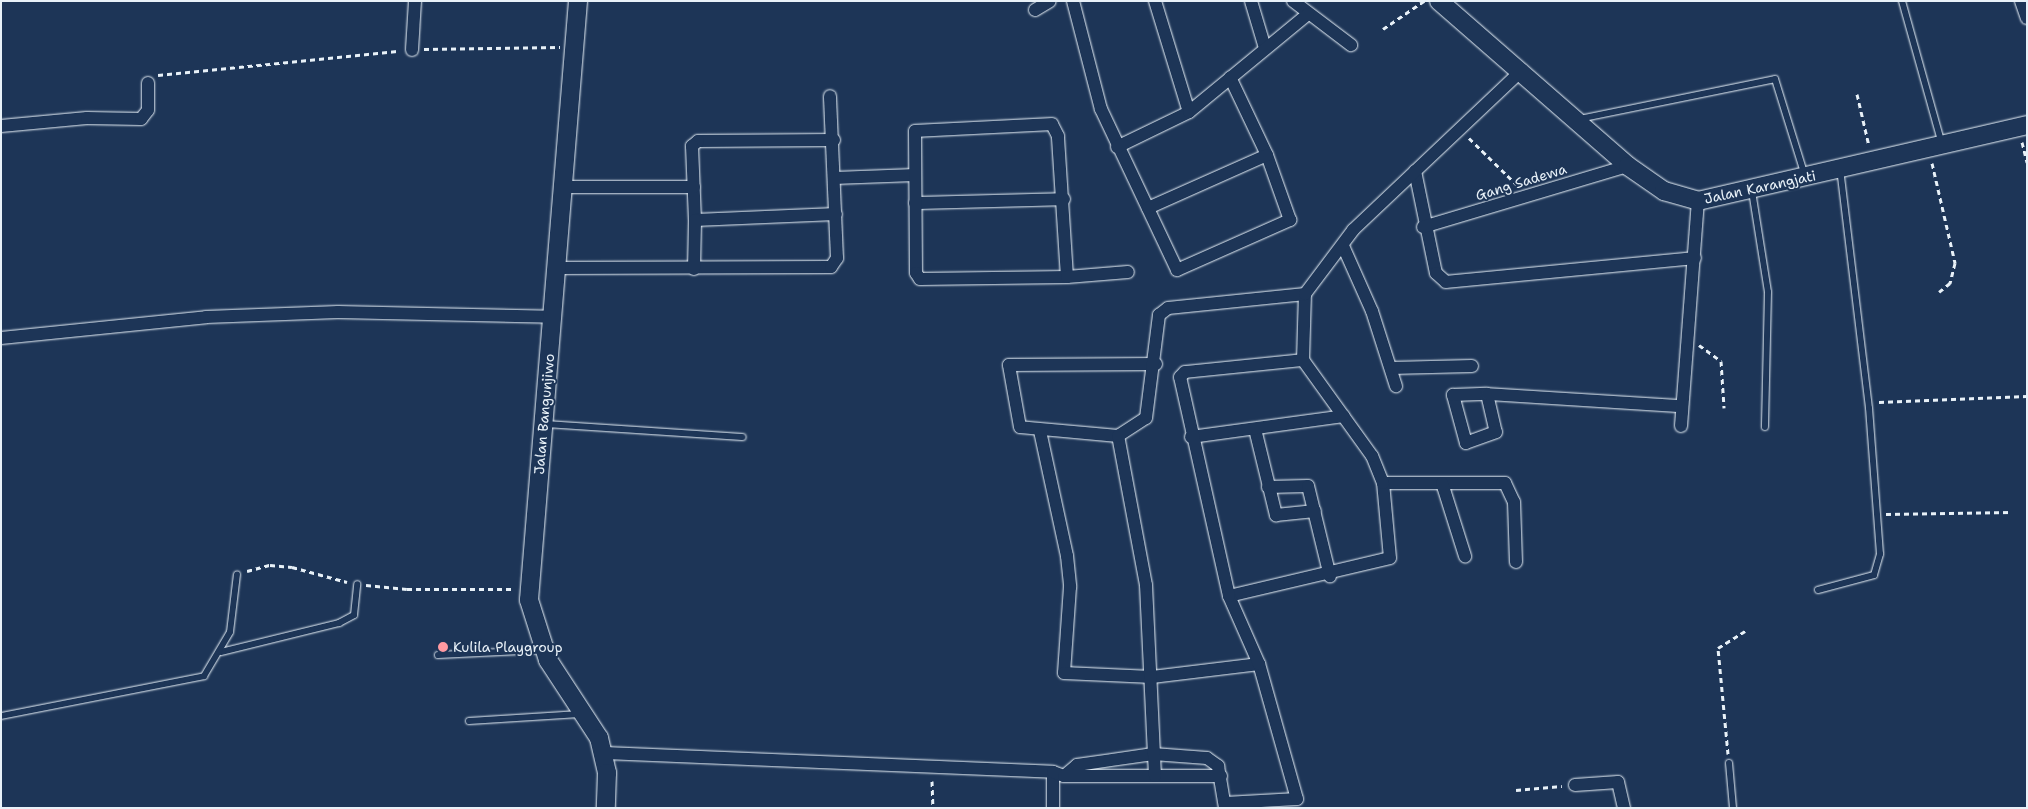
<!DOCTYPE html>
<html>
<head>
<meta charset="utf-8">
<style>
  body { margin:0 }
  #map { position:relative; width:2028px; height:809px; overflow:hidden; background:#1d3557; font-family:"Shantell Sans",sans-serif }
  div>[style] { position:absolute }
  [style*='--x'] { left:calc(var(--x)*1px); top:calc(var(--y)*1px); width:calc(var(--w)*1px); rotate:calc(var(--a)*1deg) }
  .path>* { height:3px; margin-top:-1.5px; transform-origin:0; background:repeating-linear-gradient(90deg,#e8f1f8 0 5px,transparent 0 9px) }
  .roads { filter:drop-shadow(0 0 1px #e8f1f8) drop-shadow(0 0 1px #e8f1f8) }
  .lane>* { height:6px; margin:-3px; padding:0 3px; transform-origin:3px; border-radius:3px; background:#1d3557 }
  .street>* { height:12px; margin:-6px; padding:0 6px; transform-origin:6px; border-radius:6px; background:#1d3557 }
  .secondary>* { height:18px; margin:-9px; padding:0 9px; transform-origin:9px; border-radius:9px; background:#1d3557 }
  .dots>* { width:14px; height:14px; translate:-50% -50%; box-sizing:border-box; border:2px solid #1d3557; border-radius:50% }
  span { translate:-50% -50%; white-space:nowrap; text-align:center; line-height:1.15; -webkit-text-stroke:4px #1d3557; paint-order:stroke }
  .street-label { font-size:14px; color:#e8f1f8 }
  .poi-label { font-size:14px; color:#e8f1f8 }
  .left { translate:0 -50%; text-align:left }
  .frame { position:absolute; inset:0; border:2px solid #e8f1f8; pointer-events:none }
</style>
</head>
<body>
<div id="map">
  <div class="path">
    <i style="--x:1383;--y:29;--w:50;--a:-34.3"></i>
    <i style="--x:424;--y:49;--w:136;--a:-0.8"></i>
    <i style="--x:158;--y:75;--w:243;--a:-5.7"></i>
    <i style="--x:1857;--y:94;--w:53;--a:77"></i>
    <i style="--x:1469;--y:138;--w:69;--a:44.4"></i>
    <i style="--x:2022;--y:142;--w:21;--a:76"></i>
    <i style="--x:1932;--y:163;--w:103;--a:77"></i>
    <i style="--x:1955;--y:263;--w:21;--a:104"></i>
    <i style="--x:1950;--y:283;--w:14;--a:141"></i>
    <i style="--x:1699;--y:345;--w:27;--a:36"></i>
    <i style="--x:1721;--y:361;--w:47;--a:86.3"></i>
    <i style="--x:1879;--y:402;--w:148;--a:-2.3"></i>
    <i style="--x:1886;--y:514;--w:126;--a:-0.9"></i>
    <i style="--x:247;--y:571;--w:24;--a:-15"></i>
    <i style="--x:270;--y:565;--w:22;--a:5"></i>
    <i style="--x:292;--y:567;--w:57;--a:15.3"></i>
    <i style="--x:366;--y:585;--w:41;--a:5.6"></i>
    <i style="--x:407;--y:589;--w:107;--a:0"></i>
    <i style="--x:1728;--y:754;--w:106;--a:-95.4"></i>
    <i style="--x:1718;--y:648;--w:32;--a:-32"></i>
    <i style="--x:932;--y:781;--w:27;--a:88"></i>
    <i style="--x:1516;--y:790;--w:46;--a:-5"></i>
  </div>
  <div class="roads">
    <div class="lane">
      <i style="--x:1902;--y:1;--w:148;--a:74.4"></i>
      <i style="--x:1579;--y:119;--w:200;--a:-11.5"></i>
      <i style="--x:1775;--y:79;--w:102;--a:72.8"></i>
      <i style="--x:1752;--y:191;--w:102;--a:81"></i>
      <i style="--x:1768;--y:292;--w:135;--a:91.3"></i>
      <i style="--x:545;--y:424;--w:198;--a:3.8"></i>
      <i style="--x:1818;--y:590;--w:58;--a:-15"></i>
      <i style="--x:1874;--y:575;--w:22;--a:-74"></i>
      <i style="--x:1880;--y:554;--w:146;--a:-94.3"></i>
      <i style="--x:1869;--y:408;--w:240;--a:-96.9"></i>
      <i style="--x:221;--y:652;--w:122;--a:-13.8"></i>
      <i style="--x:339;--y:623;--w:17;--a:-28"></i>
      <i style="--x:354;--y:615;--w:31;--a:-84"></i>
      <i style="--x:438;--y:655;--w:104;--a:-2.8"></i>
      <i style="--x:1;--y:716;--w:207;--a:-11.1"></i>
      <i style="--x:204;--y:676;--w:51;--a:-59.4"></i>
      <i style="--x:230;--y:632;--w:58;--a:-83.1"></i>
      <i style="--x:469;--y:721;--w:111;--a:-3.6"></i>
      <i style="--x:1729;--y:763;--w:45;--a:84.9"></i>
    </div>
    <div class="street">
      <i style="--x:1073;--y:1;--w:112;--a:75.5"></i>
      <i style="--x:1101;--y:109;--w:178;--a:64.7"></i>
      <i style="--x:1177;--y:270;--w:124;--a:-23.9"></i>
      <i style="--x:1290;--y:220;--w:69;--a:-109.5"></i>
      <i style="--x:1267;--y:155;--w:86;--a:-115.4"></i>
      <i style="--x:1155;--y:1;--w:116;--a:73"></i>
      <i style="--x:1251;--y:1;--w:49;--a:73.4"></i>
      <i style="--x:1293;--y:1;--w:73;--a:37.2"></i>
      <i style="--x:2021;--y:1;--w:18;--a:71"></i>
      <i style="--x:1035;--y:10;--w:17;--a:-31"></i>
      <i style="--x:412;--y:50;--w:49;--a:-86.5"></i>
      <i style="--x:1;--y:126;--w:86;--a:-5.3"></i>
      <i style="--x:87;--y:118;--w:54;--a:1.1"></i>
      <i style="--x:141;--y:119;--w:11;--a:-52"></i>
      <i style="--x:148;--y:110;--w:27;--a:-90"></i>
      <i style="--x:834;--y:140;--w:136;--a:179.6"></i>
      <i style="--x:698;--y:141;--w:8;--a:140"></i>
      <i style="--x:692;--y:146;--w:74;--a:87.7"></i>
      <i style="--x:695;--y:220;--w:141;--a:-2.4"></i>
      <i style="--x:1117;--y:147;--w:80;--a:-25.9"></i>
      <i style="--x:1189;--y:112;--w:154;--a:-39.5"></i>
      <i style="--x:1415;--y:171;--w:104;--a:78.4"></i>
      <i style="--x:1436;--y:273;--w:13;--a:42"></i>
      <i style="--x:1446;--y:282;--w:250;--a:-5.5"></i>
      <i style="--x:834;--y:178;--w:81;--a:-2.1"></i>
      <i style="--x:563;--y:187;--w:131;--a:0"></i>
      <i style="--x:915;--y:203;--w:149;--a:-1.5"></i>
      <i style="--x:1148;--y:208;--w:130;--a:-24"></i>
      <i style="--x:1423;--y:227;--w:214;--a:-16.6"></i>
      <i style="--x:1343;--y:246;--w:71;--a:66"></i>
      <i style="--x:1372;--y:311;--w:79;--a:72.3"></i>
      <i style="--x:556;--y:268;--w:275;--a:-0.2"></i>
      <i style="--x:831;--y:267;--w:11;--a:-56"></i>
      <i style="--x:837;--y:258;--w:162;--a:-92.5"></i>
      <i style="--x:694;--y:269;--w:49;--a:-88.8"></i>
      <i style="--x:1067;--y:277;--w:141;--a:-93.7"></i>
      <i style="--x:1058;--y:136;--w:13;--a:-117"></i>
      <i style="--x:1052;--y:124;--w:137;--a:177.1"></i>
      <i style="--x:915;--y:131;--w:142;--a:89.6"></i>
      <i style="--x:916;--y:273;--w:7;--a:56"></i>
      <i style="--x:920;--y:279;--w:147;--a:-0.8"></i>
      <i style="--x:1067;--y:277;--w:61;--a:-4.7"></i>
      <i style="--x:1;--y:338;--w:206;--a:-5.8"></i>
      <i style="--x:206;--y:317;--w:132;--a:-2.2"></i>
      <i style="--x:338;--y:312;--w:214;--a:1.3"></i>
      <i style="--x:1391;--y:368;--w:81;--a:-1.4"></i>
      <i style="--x:1487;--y:394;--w:39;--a:77"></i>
      <i style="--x:1496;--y:432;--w:32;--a:160"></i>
      <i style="--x:1466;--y:443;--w:50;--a:-105.2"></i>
      <i style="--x:1453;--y:395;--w:34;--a:-2"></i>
      <i style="--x:1487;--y:394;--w:193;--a:3.6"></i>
      <i style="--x:1681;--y:426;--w:226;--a:-85.7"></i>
      <i style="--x:1255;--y:429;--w:89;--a:76.3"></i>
      <i style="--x:1276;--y:515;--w:39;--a:-6"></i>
      <i style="--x:1040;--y:431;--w:128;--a:77.8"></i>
      <i style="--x:1067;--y:556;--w:31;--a:84"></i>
      <i style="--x:1070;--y:587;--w:86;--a:94"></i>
      <i style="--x:1064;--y:673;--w:88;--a:2.6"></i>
      <i style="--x:1152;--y:677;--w:108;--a:-6.9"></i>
      <i style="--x:1118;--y:436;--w:98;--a:-174.8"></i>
      <i style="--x:1020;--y:427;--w:63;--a:-100.1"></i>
      <i style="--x:1009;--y:365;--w:147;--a:-0.4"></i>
      <i style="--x:1191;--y:437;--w:154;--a:-7.8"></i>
      <i style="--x:1383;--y:483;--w:122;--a:0"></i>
      <i style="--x:1505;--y:483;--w:21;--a:65"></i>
      <i style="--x:1514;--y:502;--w:60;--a:88.1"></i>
      <i style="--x:1442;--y:483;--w:77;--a:72.5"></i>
      <i style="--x:1268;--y:487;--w:40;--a:-1.4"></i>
      <i style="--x:1308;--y:486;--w:93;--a:76.3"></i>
      <i style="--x:1229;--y:596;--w:165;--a:-13.3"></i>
      <i style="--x:1390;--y:558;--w:75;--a:-95.3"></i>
      <i style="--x:1383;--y:483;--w:29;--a:-112"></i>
      <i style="--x:1372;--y:456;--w:118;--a:-125.7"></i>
      <i style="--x:1303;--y:360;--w:66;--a:-88.3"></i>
      <i style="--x:605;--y:753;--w:448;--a:2.4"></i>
      <i style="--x:1064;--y:776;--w:17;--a:-40"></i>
      <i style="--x:1077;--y:765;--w:77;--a:-8.2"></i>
      <i style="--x:1153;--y:754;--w:54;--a:4.2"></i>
      <i style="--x:1207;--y:758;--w:14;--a:36"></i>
      <i style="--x:1218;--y:766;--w:43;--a:80.5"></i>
      <i style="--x:1155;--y:776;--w:66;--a:0"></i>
      <i style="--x:1575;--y:785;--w:43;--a:-4"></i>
      <i style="--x:1618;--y:782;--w:27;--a:77"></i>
      <i style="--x:1225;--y:803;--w:72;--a:-3.2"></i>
      <i style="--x:1297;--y:799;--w:140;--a:-105.7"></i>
      <i style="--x:1259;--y:664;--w:74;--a:-113.8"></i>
      <i style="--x:1229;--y:596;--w:224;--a:-102.6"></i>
      <i style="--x:1180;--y:377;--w:7;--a:-45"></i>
      <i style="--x:1185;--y:372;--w:119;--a:-5.8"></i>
      <i style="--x:1053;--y:808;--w:36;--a:-90"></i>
      <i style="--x:1053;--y:772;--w:12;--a:20"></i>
      <i style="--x:1064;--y:776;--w:91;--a:0"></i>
      <i style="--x:1155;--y:776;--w:191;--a:-92.7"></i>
      <i style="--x:1146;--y:585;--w:152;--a:-100.6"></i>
      <i style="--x:1118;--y:436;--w:33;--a:-33"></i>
      <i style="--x:1146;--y:418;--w:104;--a:-82.8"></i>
      <i style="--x:1159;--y:315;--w:11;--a:-38"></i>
      <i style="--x:1168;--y:308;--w:138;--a:-5.8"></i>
      <i style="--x:1305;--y:294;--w:80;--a:-53.1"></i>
      <i style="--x:1353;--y:230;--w:233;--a:-43.4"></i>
    </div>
    <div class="secondary">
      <i style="--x:578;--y:1;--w:601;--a:94.68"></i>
      <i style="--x:529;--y:600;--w:63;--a:72.4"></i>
      <i style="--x:548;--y:660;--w:93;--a:56.8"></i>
      <i style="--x:599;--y:738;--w:36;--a:77"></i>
      <i style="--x:607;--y:773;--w:35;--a:92"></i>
      <i style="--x:1439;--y:1;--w:251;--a:41.1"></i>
      <i style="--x:1628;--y:166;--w:44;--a:34.8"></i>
      <i style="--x:1664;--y:191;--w:35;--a:16"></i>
      <i style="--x:1698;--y:201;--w:338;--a:-13"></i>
    </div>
  </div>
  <div class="dots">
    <i style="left:443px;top:647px;background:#ff9aa2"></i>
  </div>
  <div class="street-label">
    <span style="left:1521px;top:182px;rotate:-17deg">Gang Sadewa</span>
    <span style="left:1760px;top:187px;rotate:-12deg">Jalan Karangjati</span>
    <span style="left:544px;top:414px;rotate:-85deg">Jalan Bangunjiwo</span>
  </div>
  <div class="poi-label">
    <span class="left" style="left:453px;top:647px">Kulila Playgroup</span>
  </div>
  <div class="frame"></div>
</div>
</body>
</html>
